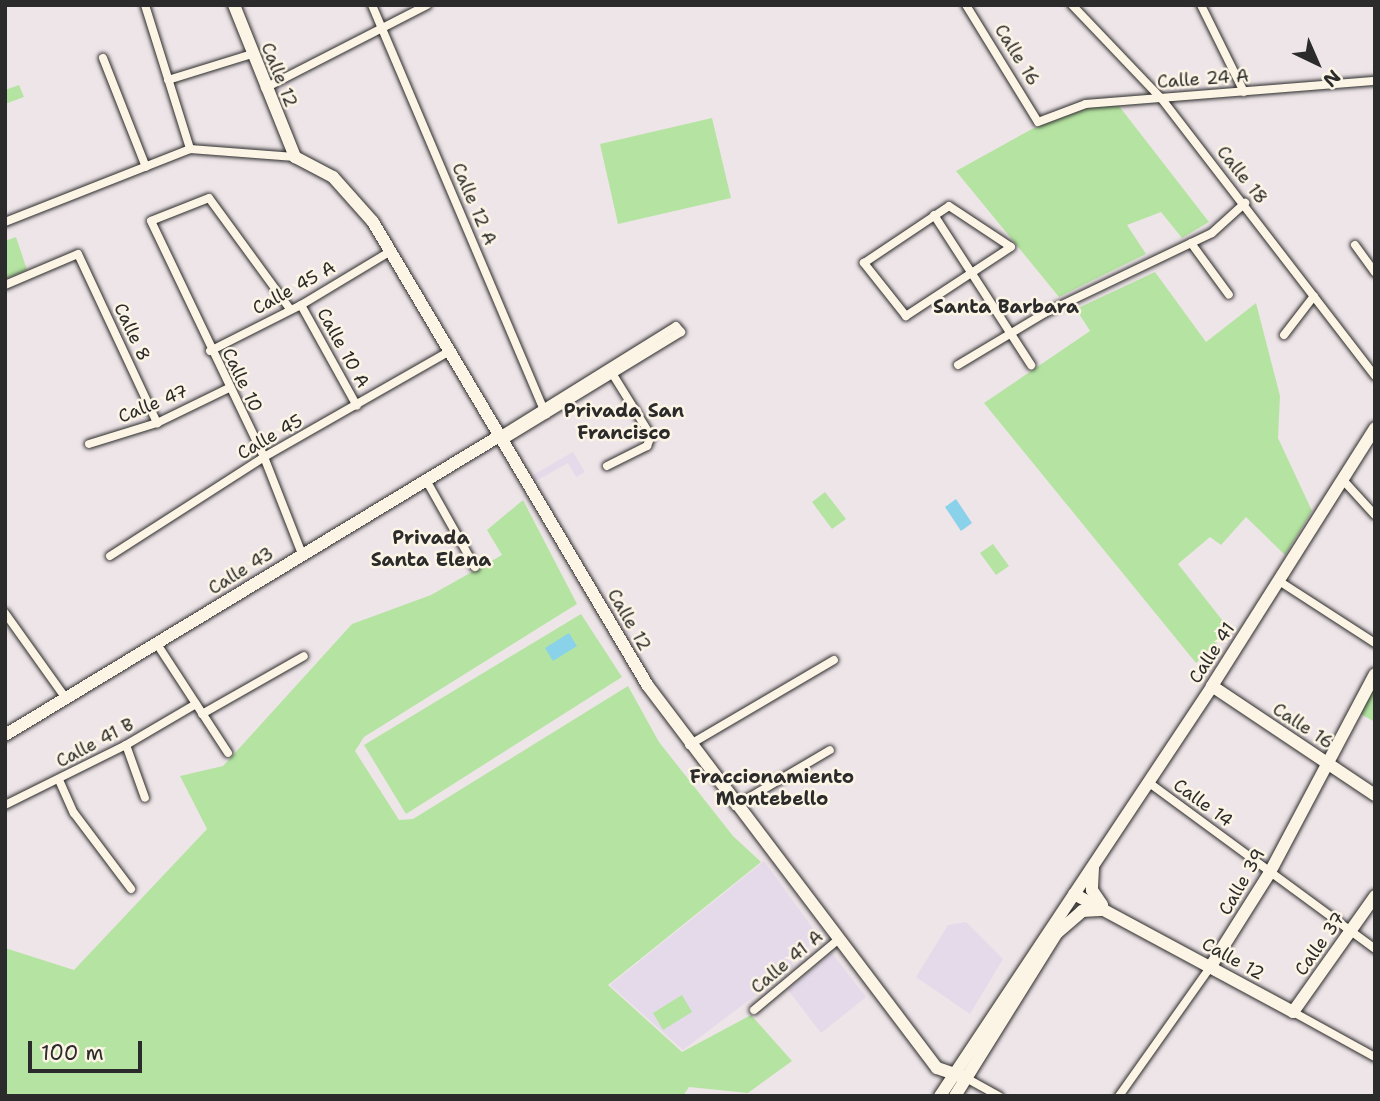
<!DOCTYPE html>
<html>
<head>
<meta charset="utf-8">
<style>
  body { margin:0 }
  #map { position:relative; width:1380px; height:1101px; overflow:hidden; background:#eee5e8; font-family:"Shantell Sans",sans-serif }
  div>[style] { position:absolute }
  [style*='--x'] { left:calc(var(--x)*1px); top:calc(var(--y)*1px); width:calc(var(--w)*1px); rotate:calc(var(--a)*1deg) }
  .built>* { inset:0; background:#e5daea }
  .green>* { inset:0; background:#b5e4a2 }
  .water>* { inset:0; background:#89d2e9 }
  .roads { filter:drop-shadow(0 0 2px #2b2b2b) drop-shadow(0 0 2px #2b2b2b) }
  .street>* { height:8px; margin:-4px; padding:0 4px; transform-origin:4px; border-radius:4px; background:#fcf5e5 }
  .secondary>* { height:12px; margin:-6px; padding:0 6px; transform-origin:6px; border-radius:6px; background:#fcf5e5 }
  span { translate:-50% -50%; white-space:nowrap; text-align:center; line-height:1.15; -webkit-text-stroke:5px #fcf5e5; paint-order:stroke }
  .street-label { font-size:18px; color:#2b2b2b }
  .neighbourhood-label { font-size:19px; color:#2b2b2b; font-weight:700 }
  .frame { position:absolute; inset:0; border:7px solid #2b2b2b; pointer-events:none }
  .north { position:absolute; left:1282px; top:28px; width:70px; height:70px; -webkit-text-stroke:5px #fcf5e5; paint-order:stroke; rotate:136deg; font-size:19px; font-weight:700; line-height:28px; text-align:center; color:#2b2b2b }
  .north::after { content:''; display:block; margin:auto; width:24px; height:32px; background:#2b2b2b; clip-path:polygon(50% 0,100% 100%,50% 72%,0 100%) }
  .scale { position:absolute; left:28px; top:1041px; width:114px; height:32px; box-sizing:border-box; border:4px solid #2b2b2b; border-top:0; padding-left:9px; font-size:21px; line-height:24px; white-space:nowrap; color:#2b2b2b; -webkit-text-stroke:5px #fcf5e5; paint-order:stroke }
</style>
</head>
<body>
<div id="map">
  <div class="built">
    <i style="clip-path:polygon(573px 452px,585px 472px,576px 477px,568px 463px,536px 481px,533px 475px)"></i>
    <i style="clip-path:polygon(764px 861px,820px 938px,791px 961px,794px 966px,683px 1050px,610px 985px)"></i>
    <i style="clip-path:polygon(966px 922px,1003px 959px,970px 1014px,916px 977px,948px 925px)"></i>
    <i style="clip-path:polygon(832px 953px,866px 997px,821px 1033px,788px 990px)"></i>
  </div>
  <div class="green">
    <i style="clip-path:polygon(19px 85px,24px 97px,5px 104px,5px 90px)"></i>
    <i style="clip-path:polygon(1119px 106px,1209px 222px,1182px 238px,1161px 212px,1127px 225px,1146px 254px,1059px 297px,956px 171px,1032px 129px,1091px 107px)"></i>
    <i style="clip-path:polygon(712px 118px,731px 198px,618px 224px,600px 144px)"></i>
    <i style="clip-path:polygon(16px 237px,27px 270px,7px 278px,5px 241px)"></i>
    <i style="clip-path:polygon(1155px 272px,1206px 342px,1256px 303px,1280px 396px,1278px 438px,1312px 511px,1285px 555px,1246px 517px,1221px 545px,1210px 537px,1178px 564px,1230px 630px,1196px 663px,984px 403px,1090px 331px,1076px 309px)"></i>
    <i style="clip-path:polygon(825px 492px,846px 519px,832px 529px,812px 502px)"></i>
    <i style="clip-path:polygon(523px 500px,577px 604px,364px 737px,355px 751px,399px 820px,413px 819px,628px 686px,659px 742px,733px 836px,761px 862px,608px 985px,682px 1052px,751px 1015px,792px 1061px,748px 1093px,689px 1087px,683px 1096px,5px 1096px,5px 948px,74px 970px,207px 829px,180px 776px,223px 766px,352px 624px,431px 595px,502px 555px,487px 530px)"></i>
    <i style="clip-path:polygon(993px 544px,1009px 566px,996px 575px,980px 553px)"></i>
    <i style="clip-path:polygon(581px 614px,622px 677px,406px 814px,364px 745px)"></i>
    <i style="clip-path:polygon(1375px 684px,1375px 722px,1357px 712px)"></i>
    <i style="clip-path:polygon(682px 995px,692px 1012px,663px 1030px,653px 1013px)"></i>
  </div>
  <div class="water">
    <i style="clip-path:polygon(956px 499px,972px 523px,961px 531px,945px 507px)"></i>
    <i style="clip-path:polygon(569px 633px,577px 646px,553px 661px,545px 648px)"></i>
  </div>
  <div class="roads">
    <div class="street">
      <i style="--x:145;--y:5;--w:151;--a:72.6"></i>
      <i style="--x:372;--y:5;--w:445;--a:67"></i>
      <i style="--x:966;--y:5;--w:137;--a:58.4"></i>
      <i style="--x:1038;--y:122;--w:51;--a:-20.6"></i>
      <i style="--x:1086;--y:104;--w:290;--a:-4.6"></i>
      <i style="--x:1072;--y:5;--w:129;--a:46.3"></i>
      <i style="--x:1161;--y:98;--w:351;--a:52.4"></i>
      <i style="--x:1201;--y:5;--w:97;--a:63.7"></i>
      <i style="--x:103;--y:58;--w:117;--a:68.5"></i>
      <i style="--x:168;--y:80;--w:88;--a:-17.2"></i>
      <i style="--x:265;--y:88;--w:182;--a:-27.1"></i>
      <i style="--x:949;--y:206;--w:74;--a:33.5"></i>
      <i style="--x:1011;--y:247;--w:126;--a:146.7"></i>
      <i style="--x:906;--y:316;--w:68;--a:-128.4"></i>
      <i style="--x:864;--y:263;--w:102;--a:-33.8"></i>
      <i style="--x:934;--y:215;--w:179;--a:57.1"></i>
      <i style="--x:5;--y:222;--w:199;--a:-21.5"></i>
      <i style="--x:190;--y:149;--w:105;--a:4.4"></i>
      <i style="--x:1191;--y:243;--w:64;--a:53.8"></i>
      <i style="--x:1355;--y:245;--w:34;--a:54"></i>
      <i style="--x:5;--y:285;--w:79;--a:-23"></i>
      <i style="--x:78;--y:254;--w:187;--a:64.9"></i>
      <i style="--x:301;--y:305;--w:115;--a:61"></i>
      <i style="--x:290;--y:309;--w:137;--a:-126.1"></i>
      <i style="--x:209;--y:198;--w:62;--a:158.4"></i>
      <i style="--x:151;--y:221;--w:262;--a:64.4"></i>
      <i style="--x:264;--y:457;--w:104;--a:68.6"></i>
      <i style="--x:1284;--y:335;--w:49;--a:-52.4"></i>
      <i style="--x:210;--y:351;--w:102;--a:-26.8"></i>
      <i style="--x:301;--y:305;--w:105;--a:-31"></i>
      <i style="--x:958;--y:365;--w:101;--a:-30.9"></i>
      <i style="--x:1045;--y:313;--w:185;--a:-25.6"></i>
      <i style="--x:1212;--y:233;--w:45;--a:-42.3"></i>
      <i style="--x:501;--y:435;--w:206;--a:-31.9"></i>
      <i style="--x:676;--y:326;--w:8;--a:50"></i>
      <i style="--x:681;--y:332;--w:207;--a:148.6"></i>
      <i style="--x:89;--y:444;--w:71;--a:-17.2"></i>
      <i style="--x:157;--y:423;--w:78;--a:-25.9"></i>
      <i style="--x:607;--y:466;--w:45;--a:-26.6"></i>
      <i style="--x:647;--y:446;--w:11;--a:-68"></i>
      <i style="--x:651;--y:436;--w:74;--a:-121.8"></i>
      <i style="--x:426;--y:480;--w:100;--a:60.6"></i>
      <i style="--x:1343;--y:480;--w:47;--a:47.6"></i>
      <i style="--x:110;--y:556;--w:183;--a:-32.7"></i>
      <i style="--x:264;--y:457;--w:214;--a:-29.7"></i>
      <i style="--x:1279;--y:581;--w:114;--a:32.9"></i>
      <i style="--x:5;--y:613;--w:103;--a:54.5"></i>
      <i style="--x:157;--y:644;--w:130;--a:56.9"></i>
      <i style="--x:202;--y:714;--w:117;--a:-29.6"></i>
      <i style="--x:126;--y:745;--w:56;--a:70.3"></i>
      <i style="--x:689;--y:745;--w:168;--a:-30.4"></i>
      <i style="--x:59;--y:780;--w:36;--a:66"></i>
      <i style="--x:74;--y:813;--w:95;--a:53.1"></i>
      <i style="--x:1148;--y:782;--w:282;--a:36.3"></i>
      <i style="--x:5;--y:805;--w:135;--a:-26.4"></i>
      <i style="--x:126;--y:745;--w:81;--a:-30.4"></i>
      <i style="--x:735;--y:806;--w:110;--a:-30.5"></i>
      <i style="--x:754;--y:1010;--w:111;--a:-39.9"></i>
      <i style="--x:1293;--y:1012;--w:94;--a:28.8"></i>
      <i style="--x:966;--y:1078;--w:38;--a:29"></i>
      <i style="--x:1119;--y:1096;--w:159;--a:-54.7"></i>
    </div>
    <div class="secondary">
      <i style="--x:234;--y:5;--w:164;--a:68.1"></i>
      <i style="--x:295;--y:157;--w:43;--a:27.8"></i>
      <i style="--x:333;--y:177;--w:60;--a:48.4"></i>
      <i style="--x:373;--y:222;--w:539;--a:59.35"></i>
      <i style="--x:648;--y:686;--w:479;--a:52.9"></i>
      <i style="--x:937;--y:1068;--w:31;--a:19"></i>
      <i style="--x:1212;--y:686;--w:196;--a:33.8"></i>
      <i style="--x:5;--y:735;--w:580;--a:-31.17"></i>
      <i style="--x:1093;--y:868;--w:22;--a:93"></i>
      <i style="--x:1092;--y:890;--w:18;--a:56"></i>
      <i style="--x:1074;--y:894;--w:249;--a:28.3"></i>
      <i style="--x:1293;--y:1012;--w:142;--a:-54.7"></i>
      <i style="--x:1211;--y:966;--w:109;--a:-57.8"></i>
      <i style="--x:1269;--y:874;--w:226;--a:-62.1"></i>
      <i style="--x:940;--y:1096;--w:492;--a:-56.4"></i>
      <i style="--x:1212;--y:686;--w:305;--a:-57.7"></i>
      <i style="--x:955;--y:1096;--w:192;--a:-58"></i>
      <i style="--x:1057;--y:933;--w:33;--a:-41"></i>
      <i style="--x:1082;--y:911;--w:22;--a:-3"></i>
    </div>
  </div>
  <div class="street-label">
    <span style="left:1017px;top:55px;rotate:58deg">Calle 16</span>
    <span style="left:279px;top:75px;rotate:68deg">Calle 12</span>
    <span style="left:1203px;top:79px;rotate:-4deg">Calle 24 A</span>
    <span style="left:1242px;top:175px;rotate:51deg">Calle 18</span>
    <span style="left:474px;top:204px;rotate:67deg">Calle 12 A</span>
    <span style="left:294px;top:288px;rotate:-29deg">Calle 45 A</span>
    <span style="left:132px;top:332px;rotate:65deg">Calle 8</span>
    <span style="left:343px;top:348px;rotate:61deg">Calle 10 A</span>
    <span style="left:242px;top:380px;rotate:64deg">Calle 10</span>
    <span style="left:153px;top:404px;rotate:-22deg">Calle 47</span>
    <span style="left:270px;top:437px;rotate:-30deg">Calle 45</span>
    <span style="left:241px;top:571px;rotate:-32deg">Calle 43</span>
    <span style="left:629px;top:620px;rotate:60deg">Calle 12</span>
    <span style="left:1212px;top:653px;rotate:-57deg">Calle 41</span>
    <span style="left:1303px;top:726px;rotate:33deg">Calle 16</span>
    <span style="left:95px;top:743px;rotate:-28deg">Calle 41 B</span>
    <span style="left:1203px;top:803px;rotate:36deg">Calle 14</span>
    <span style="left:1242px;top:882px;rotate:-60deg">Calle 39</span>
    <span style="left:1320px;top:944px;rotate:-55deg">Calle 37</span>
    <span style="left:1233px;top:959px;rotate:29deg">Calle 12</span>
    <span style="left:787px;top:962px;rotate:-40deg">Calle 41 A</span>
  </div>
  <div class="neighbourhood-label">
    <span style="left:1006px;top:307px">Santa Barbara</span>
    <span style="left:624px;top:422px">Privada San<br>Francisco</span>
    <span style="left:431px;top:549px">Privada<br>Santa Elena</span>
    <span style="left:772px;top:788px">Fraccionamiento<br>Montebello</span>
  </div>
  <div class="frame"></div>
  <div class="north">N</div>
  <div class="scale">100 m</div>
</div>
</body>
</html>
